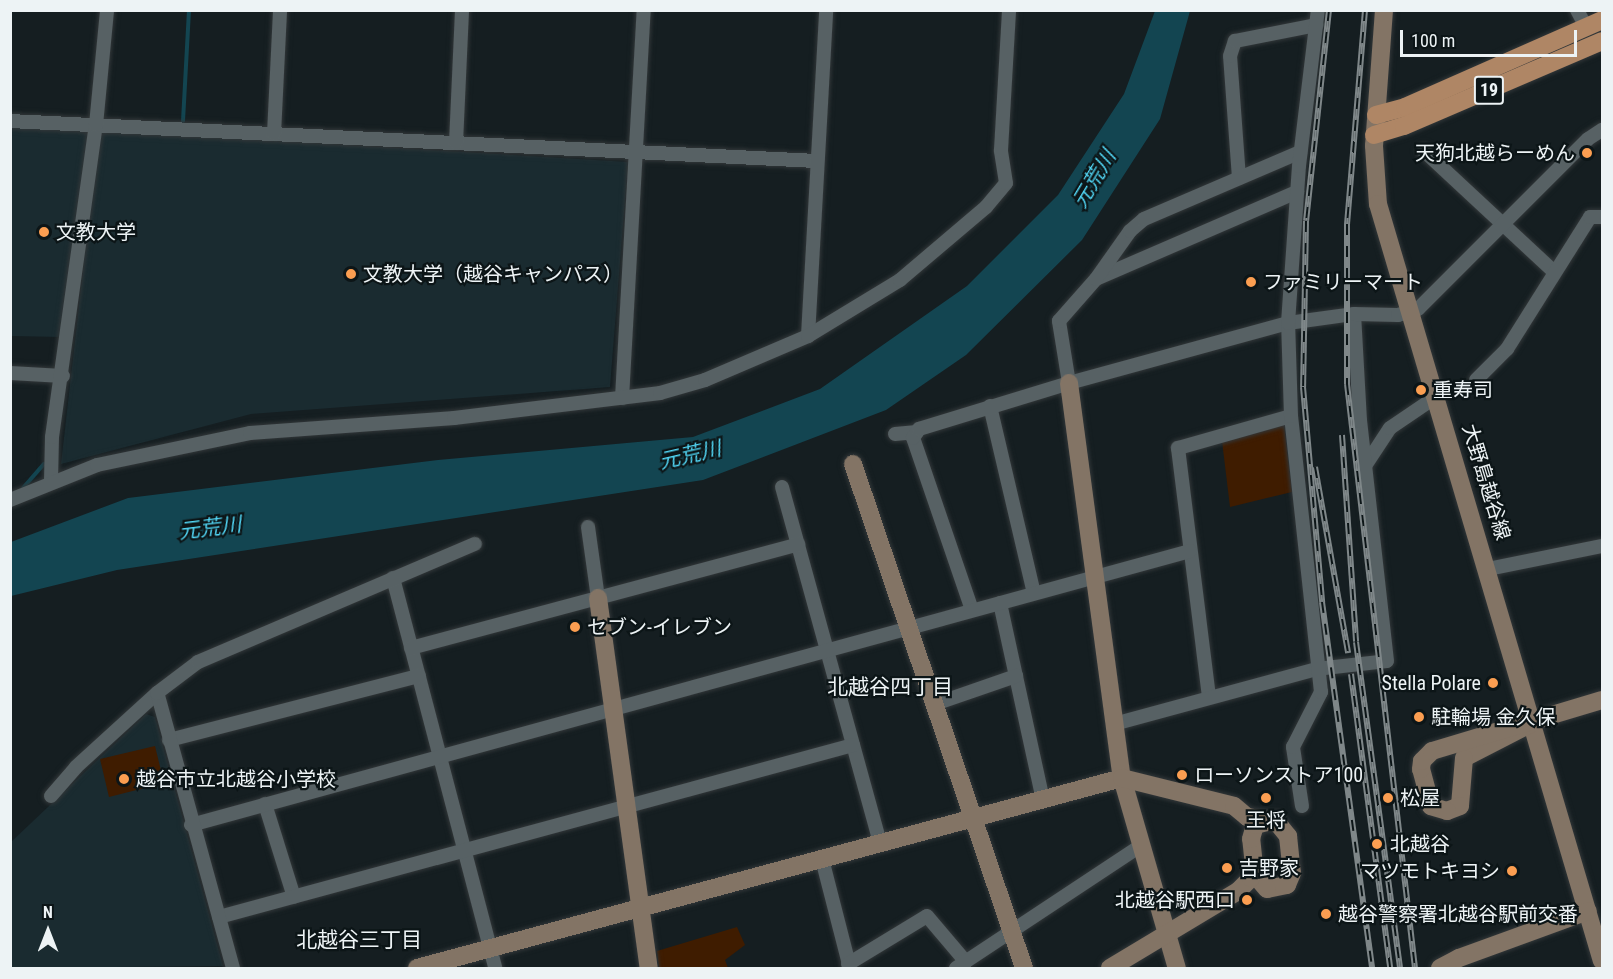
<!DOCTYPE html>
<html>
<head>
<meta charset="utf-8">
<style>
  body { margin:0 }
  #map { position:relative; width:1613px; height:979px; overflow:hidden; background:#151e21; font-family:"Roboto Condensed","Noto Sans JP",sans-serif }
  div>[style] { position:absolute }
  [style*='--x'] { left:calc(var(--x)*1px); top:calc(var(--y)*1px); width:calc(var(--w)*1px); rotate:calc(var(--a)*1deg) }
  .built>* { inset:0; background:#1a2b30 }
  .green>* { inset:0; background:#3f1c00 }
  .water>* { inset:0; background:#134551 }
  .stream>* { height:4px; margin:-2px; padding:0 2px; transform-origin:2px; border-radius:2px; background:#134551 }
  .roads { filter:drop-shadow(0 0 2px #323739) drop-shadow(0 0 2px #323739) }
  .street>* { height:14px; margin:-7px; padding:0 7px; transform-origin:7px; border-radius:7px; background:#576164 }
  .secondary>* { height:18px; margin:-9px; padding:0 9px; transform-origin:9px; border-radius:9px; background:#837465 }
  .primary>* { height:18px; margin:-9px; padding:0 9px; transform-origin:9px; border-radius:9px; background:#af8665 }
  .rail>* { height:6px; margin-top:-3px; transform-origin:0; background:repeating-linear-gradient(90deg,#0c1517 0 11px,#7f8789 0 22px); box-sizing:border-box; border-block:2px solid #7f8789 }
  .dots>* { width:16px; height:16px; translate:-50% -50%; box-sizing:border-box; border:3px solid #0c1517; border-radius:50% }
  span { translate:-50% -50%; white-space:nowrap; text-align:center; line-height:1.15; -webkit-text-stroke:4.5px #0c1517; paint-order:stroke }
  .shield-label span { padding:2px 4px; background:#0c1517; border:2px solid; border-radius:4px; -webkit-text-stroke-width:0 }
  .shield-label { font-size:18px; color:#edf3f5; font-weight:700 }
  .poi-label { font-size:20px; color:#edf3f5 }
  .right { translate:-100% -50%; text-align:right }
  .left { translate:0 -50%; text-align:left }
  .street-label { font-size:20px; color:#edf3f5 }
  .water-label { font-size:21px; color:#52d7f6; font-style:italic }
  .neighbourhood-label { font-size:21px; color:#edf3f5 }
  .frame { position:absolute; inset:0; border:12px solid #edf3f5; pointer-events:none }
  .north { position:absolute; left:18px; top:901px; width:60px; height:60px; -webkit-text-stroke:4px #0c1517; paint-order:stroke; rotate:0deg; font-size:16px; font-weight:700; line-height:24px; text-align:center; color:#edf3f5 }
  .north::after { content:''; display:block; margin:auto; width:21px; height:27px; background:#edf3f5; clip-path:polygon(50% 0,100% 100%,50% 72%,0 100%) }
  .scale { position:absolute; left:1400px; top:30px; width:177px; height:27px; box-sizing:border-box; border:3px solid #edf3f5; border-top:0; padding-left:8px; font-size:18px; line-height:21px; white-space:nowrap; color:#edf3f5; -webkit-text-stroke:4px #0c1517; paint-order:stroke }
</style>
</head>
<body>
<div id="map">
  <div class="built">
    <i style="clip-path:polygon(10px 124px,91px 129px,62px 337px,11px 336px)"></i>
    <i style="clip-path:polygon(99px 130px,628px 162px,610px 387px,251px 414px,61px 464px)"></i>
    <i style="clip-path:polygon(146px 714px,155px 717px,223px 966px,11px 968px,11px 842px)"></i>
  </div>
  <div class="green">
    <i style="clip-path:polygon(1284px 425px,1292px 492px,1230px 507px,1222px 441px)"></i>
    <i style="clip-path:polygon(155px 746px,164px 783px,109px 797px,100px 759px)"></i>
    <i style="clip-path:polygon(737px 927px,745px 945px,725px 960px,728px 968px,659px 968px,657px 951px)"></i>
  </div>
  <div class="water">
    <i style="clip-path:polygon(1155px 11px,1190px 11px,1160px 119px,1082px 240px,966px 355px,886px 410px,703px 480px,117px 570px,11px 596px,11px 542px,128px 498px,438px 460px,693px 437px,820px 389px,967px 286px,1058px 195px,1124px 94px)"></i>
  </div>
  <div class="stream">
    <i style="--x:183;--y:121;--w:111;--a:-86.9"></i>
    <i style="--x:23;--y:488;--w:32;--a:-49"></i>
  </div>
  <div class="roads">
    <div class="street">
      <i style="--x:1577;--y:10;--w:19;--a:62"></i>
      <i style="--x:10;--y:121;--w:808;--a:2.84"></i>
      <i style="--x:274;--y:134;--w:124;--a:-87.2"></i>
      <i style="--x:456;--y:143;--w:133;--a:-87.4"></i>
      <i style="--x:1424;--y:151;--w:178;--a:42.9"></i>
      <i style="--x:1239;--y:178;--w:122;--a:-94.2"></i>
      <i style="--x:1230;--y:56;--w:16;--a:-72"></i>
      <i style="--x:1235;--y:41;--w:83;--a:-11.2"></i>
      <i style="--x:1098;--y:278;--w:217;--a:-23.4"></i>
      <i style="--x:808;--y:336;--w:326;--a:-86.8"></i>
      <i style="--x:10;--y:373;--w:53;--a:3.2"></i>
      <i style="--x:1476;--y:380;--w:44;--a:-45"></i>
      <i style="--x:1507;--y:349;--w:156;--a:-57.8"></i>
      <i style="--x:1590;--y:217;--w:12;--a:0"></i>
      <i style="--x:1069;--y:383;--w:63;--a:-99.2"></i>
      <i style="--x:1059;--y:321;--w:56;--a:-48.6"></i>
      <i style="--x:1096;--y:279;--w:59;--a:-54.7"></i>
      <i style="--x:1130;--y:231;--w:18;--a:-41"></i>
      <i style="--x:1144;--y:219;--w:170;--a:-23.2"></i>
      <i style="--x:622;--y:398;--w:389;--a:-86.8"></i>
      <i style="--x:990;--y:406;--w:192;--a:76.8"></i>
      <i style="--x:895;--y:434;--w:22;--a:-5"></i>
      <i style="--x:1365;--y:466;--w:45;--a:-56.7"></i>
      <i style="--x:1390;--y:428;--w:57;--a:-34.2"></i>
      <i style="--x:51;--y:481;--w:44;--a:-88.7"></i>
      <i style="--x:52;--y:437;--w:315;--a:-82"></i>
      <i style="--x:96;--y:125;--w:116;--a:-84.5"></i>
      <i style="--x:782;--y:487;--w:370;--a:74.6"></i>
      <i style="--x:10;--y:500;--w:94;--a:-21.9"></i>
      <i style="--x:97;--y:465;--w:156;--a:-11.8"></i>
      <i style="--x:250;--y:433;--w:205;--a:-4.2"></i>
      <i style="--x:454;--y:418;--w:208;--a:-6.9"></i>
      <i style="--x:660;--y:393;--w:47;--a:-16.1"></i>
      <i style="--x:705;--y:380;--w:112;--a:-23.1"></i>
      <i style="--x:808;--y:336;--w:108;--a:-31.3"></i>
      <i style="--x:900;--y:280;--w:113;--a:-40.3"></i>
      <i style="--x:986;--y:207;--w:31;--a:-50"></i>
      <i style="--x:1006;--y:183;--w:33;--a:-99"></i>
      <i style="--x:1001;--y:150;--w:140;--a:-86.7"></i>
      <i style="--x:588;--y:527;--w:72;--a:82"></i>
      <i style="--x:1488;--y:569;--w:116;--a:-11.4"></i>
      <i style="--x:393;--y:578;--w:403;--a:75.3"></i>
      <i style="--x:1000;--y:603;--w:202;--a:77.7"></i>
      <i style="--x:972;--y:610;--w:182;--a:-108.9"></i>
      <i style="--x:913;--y:438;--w:11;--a:-56"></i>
      <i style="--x:919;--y:429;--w:157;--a:-17"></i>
      <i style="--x:1069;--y:383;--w:227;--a:-15.3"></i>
      <i style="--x:1288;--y:323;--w:67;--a:-7.8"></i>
      <i style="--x:411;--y:648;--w:401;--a:-15"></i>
      <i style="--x:1209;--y:697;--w:251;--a:-97.1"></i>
      <i style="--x:1178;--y:448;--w:117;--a:-15.8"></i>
      <i style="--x:935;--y:704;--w:86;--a:-19.1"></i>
      <i style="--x:1114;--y:724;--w:209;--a:-15.2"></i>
      <i style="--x:1316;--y:669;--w:71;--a:-6.4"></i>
      <i style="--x:1387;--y:661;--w:242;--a:-96.4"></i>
      <i style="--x:1360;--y:421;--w:107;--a:-93.2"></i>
      <i style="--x:1354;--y:314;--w:44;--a:1.3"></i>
      <i style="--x:1398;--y:315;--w:21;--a:-17"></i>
      <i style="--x:1418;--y:309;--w:240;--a:-45"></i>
      <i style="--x:1588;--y:139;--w:17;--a:-33"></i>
      <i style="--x:169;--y:740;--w:258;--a:-14.4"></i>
      <i style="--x:51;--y:796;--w:38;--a:-49"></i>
      <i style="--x:76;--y:767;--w:110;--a:-42.4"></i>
      <i style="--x:265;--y:804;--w:97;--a:72.7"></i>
      <i style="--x:1302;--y:806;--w:60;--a:-98.7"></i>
      <i style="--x:1293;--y:747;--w:62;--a:-63"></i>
      <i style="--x:1321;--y:692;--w:278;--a:-96.2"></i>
      <i style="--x:1291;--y:416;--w:93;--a:-91.8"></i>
      <i style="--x:1288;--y:323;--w:157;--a:-86"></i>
      <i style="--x:1299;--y:166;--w:157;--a:-83.1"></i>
      <i style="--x:191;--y:825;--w:1036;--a:-15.34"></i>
      <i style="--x:822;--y:859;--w:113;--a:75.6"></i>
      <i style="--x:219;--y:917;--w:657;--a:-15.18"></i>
      <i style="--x:848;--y:964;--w:92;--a:-31.3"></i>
      <i style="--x:927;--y:916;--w:60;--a:49.7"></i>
      <i style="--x:233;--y:968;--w:285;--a:-105.4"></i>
      <i style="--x:157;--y:693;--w:51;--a:-37.1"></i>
      <i style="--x:198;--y:662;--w:301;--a:-23.1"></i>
      <i style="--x:956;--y:968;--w:221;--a:-33.5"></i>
    </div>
    <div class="secondary">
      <i style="--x:1384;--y:10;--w:136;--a:94.2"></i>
      <i style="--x:1374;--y:146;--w:58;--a:86.1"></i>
      <i style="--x:1378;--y:204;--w:789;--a:73.52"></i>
      <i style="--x:1069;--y:383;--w:399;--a:82.4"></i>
      <i style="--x:1122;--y:778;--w:198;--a:73.9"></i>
      <i style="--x:853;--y:464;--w:532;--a:71.26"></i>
      <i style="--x:598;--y:598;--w:373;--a:82.2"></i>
      <i style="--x:1532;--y:723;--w:76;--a:152.8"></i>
      <i style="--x:1464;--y:758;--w:48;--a:94.8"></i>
      <i style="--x:1460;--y:806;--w:14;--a:159"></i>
      <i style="--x:1447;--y:811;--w:17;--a:-163"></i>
      <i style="--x:1431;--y:806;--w:38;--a:-105"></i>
      <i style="--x:1421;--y:769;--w:8;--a:-83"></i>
      <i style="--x:1422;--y:761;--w:14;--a:-45"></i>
      <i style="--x:1432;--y:751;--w:177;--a:-16.7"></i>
      <i style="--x:1275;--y:820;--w:21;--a:51"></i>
      <i style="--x:1288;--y:836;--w:37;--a:84"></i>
      <i style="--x:1292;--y:873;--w:13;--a:113"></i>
      <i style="--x:1287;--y:885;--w:20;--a:169"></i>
      <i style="--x:1267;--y:889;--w:18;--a:-131"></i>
      <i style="--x:1255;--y:875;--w:36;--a:-96"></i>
      <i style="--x:1251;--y:839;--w:15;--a:-74"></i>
      <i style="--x:1255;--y:825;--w:21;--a:-14"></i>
      <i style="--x:417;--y:968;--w:730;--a:-15.08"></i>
      <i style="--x:1122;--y:778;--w:115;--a:14"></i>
      <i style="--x:1234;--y:806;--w:17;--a:40"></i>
      <i style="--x:1247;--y:817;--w:20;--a:9"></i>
      <i style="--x:1110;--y:968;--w:149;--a:-31"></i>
      <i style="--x:1238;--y:891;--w:18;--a:-45"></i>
      <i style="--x:1251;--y:878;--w:11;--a:-75"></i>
      <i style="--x:1440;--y:968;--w:21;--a:-28"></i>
      <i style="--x:1459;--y:958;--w:137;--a:-20"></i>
    </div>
    <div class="primary">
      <i style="--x:1376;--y:115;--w:30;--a:-15"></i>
      <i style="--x:1405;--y:107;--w:215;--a:-23.8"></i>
      <i style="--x:1374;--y:135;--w:31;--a:-17"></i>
      <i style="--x:1404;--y:126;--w:215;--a:-23.2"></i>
    </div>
  </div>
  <div class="rail">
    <i style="--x:1329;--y:10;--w:212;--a:96.2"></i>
    <i style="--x:1306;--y:221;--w:166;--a:91"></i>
    <i style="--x:1303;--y:387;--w:216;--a:84.9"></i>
    <i style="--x:1322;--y:602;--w:369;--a:82.2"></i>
    <i style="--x:1365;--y:10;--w:215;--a:94.8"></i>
    <i style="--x:1347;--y:224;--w:160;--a:90"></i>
    <i style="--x:1347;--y:384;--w:588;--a:83.36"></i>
    <i style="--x:1342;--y:435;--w:207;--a:86.1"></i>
    <i style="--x:1356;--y:642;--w:329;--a:82.3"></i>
    <i style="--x:1315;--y:467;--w:189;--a:79.9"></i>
    <i style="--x:1351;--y:674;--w:297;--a:82.4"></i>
  </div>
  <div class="dots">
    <i style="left:1587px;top:153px;background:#fb9e51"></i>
    <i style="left:44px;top:232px;background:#fb9e51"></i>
    <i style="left:351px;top:274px;background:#fb9e51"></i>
    <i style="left:1251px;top:282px;background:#fb9e51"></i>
    <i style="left:1421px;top:390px;background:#fb9e51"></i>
    <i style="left:575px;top:627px;background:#fb9e51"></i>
    <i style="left:1493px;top:683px;background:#fb9e51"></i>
    <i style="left:1419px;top:717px;background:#fb9e51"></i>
    <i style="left:1182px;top:775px;background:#fb9e51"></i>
    <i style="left:124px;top:779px;background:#fb9e51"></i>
    <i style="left:1266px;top:798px;background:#fb9e51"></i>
    <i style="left:1388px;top:798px;background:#fb9e51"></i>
    <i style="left:1377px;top:844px;background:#fb9e51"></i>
    <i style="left:1227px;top:868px;background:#fb9e51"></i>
    <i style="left:1512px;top:871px;background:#fb9e51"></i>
    <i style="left:1247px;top:900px;background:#fb9e51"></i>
    <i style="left:1326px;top:914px;background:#fb9e51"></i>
  </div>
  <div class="shield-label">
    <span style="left:1489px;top:90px">19</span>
  </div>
  <div class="poi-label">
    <span class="right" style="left:1575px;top:153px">天狗北越らーめん</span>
    <span class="left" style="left:56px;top:232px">文教大学</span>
    <span class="left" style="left:363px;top:274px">文教大学（越谷キャンパス）</span>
    <span class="left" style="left:1263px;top:282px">ファミリーマート</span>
    <span class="left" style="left:1433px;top:390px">重寿司</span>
    <span class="left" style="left:587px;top:627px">セブン-イレブン</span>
    <span class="right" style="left:1481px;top:683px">Stella Polare</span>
    <span class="left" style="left:1431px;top:717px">駐輪場 金久保</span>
    <span class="left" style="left:1194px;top:775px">ローソンストア100</span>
    <span class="left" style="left:136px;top:779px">越谷市立北越谷小学校</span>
    <span class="left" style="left:1400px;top:798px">松屋</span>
    <span style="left:1266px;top:820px">王将</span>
    <span class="left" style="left:1390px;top:844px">北越谷</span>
    <span class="left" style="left:1239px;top:868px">吉野家</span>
    <span class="right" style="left:1500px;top:871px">マツモトキヨシ</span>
    <span class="right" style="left:1235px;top:900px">北越谷駅西口</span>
    <span class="left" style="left:1338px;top:914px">越谷警察署北越谷駅前交番</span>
  </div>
  <div class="street-label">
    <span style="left:1486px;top:482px;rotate:73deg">大野島越谷線</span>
  </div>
  <div class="water-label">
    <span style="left:1094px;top:179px;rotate:-59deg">元荒川</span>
    <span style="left:690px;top:455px;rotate:-13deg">元荒川</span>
    <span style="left:210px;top:528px;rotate:-7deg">元荒川</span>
  </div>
  <div class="neighbourhood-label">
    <span style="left:890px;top:687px">北越谷四丁目</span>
    <span style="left:359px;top:940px">北越谷三丁目</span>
  </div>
  <div class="frame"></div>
  <div class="north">N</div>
  <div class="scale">100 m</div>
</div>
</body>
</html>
